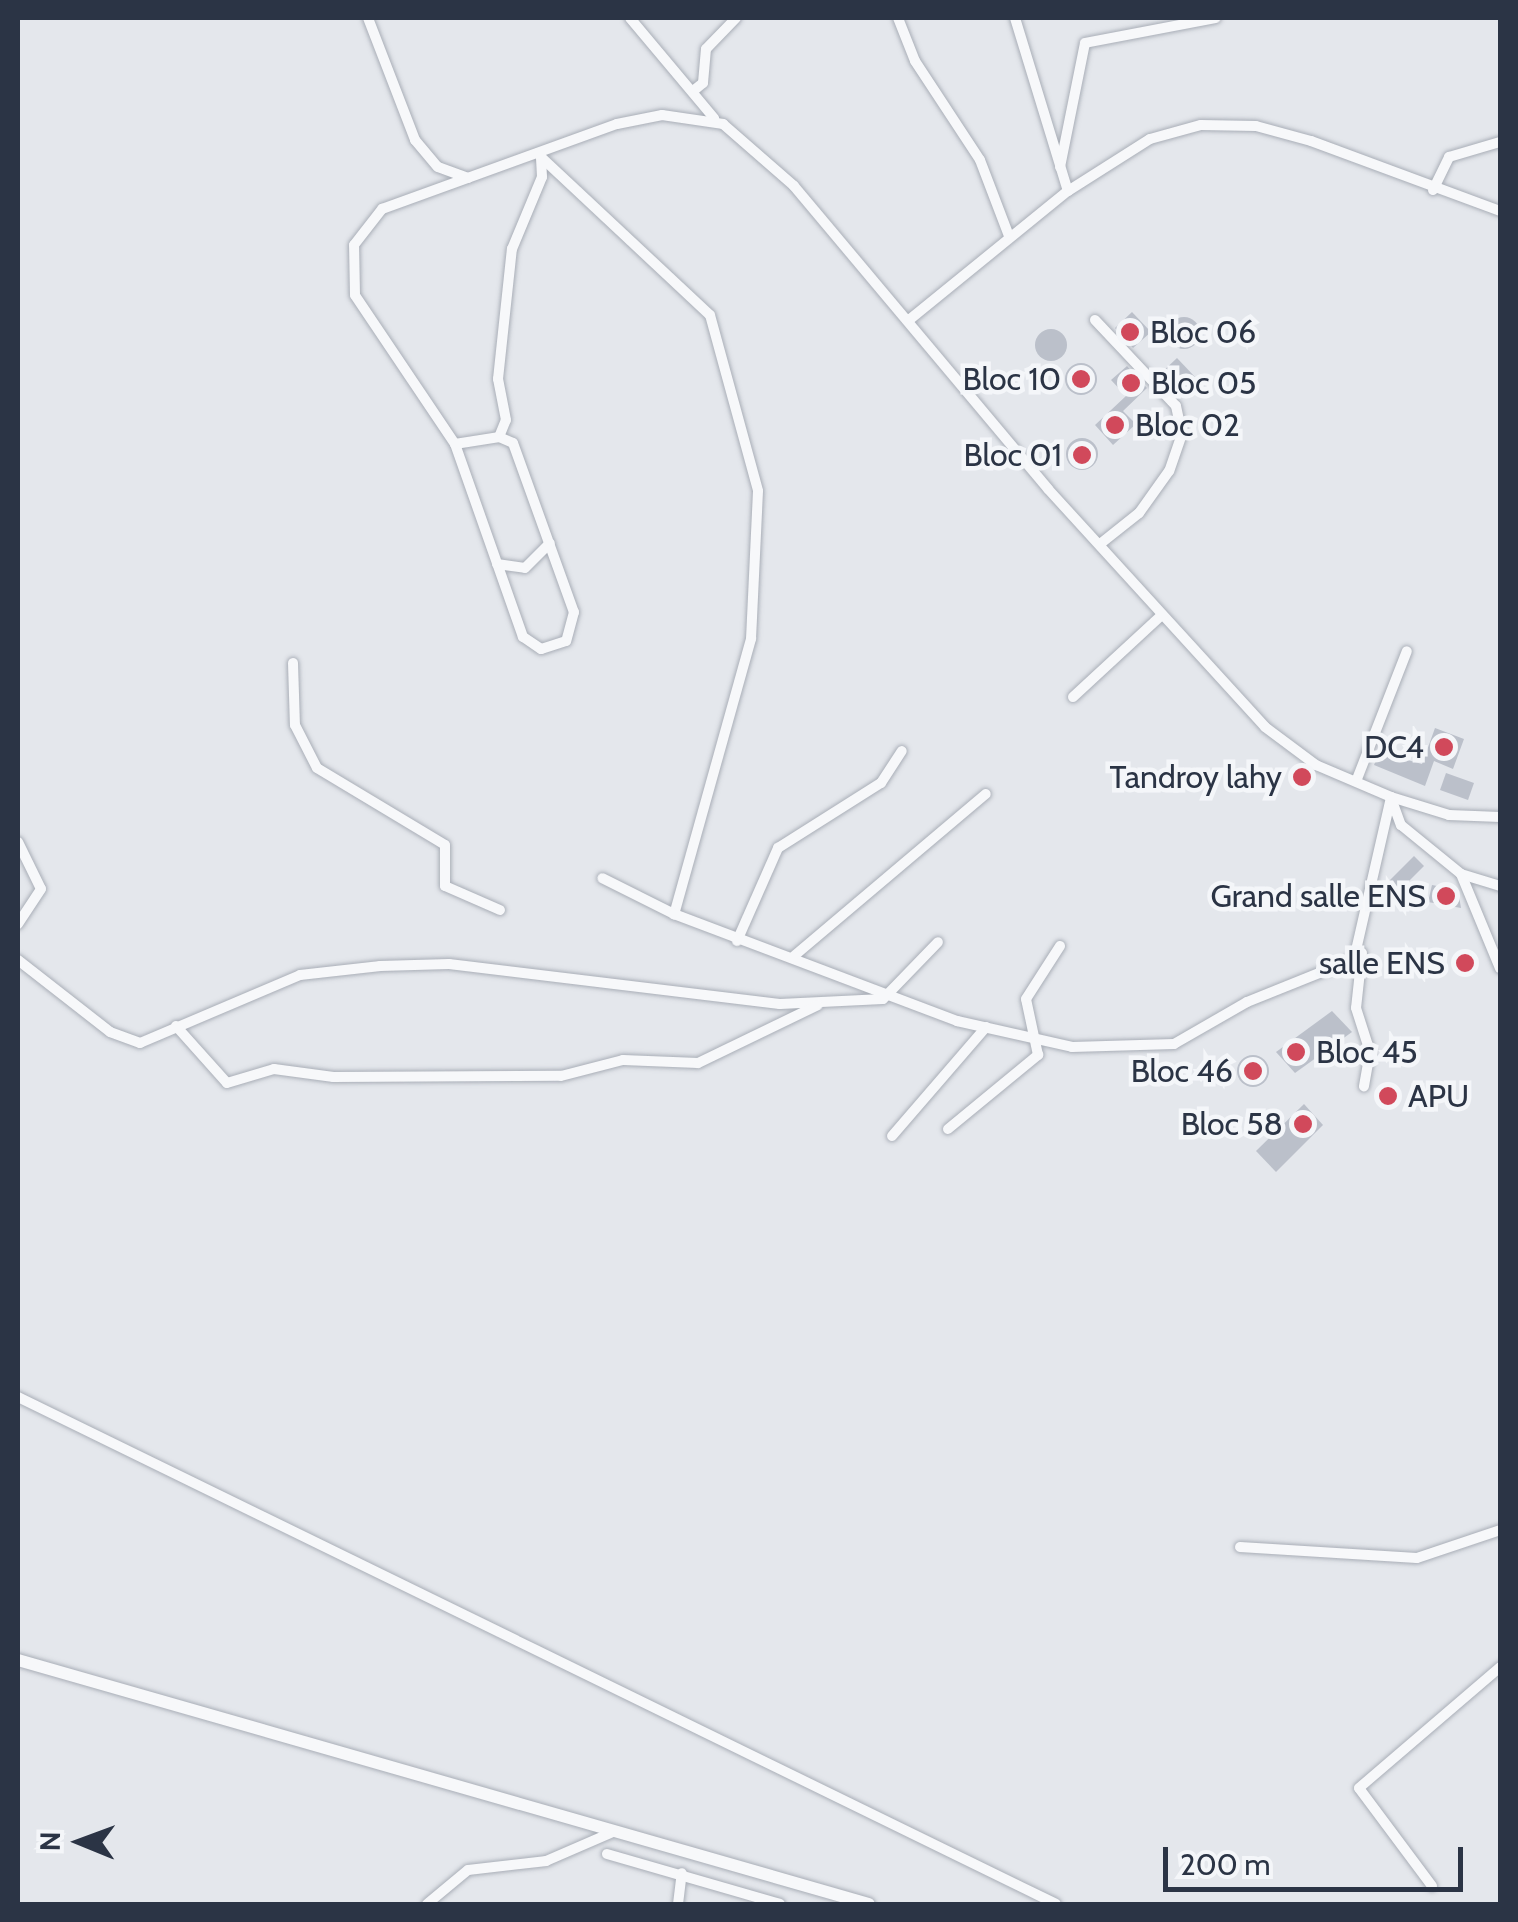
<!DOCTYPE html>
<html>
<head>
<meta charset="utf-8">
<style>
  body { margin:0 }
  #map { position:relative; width:1518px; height:1922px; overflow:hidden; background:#e4e7ec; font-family:Cabin,sans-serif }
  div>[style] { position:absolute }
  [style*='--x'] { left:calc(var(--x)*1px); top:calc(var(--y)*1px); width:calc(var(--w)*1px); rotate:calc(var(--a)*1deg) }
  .building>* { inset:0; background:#bbc0ca }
  .round { border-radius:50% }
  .roads { filter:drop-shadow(0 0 2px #a9aeb7) drop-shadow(0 0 2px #a9aeb7) }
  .minor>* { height:10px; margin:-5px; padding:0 5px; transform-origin:5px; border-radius:5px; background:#f7f8fa }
  .tertiary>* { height:12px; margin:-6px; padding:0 6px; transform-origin:6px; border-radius:6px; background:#f7f8fa }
  .dots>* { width:28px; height:28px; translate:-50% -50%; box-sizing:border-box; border:5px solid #f4f6f9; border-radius:50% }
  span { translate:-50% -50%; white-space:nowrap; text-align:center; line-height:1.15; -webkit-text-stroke:9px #f4f6f9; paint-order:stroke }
  .poi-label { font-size:32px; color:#2b3445 }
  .left { translate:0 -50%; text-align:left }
  .right { translate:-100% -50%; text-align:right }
  .frame { position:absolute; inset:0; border:20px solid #2b3445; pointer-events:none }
  .north { position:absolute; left:30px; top:1792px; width:100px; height:100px; -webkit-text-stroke:8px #f4f6f9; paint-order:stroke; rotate:271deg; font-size:28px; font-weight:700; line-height:40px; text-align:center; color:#2b3445 }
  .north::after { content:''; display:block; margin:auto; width:35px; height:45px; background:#2b3445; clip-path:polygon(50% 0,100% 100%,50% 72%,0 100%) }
  .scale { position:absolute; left:1163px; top:1847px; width:300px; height:45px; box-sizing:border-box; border:5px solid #2b3445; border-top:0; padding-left:12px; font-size:30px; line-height:35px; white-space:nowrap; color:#2b3445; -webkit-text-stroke:8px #f4f6f9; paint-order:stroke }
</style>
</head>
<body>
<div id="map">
  <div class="building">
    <i style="clip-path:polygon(1132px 312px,1151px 332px,1133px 348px,1115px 328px)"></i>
    <i class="round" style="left:1168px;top:317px;width:32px;height:32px"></i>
    <i class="round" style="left:1035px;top:329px;width:32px;height:32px"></i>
    <i style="clip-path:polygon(1177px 358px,1196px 378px,1178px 395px,1159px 375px)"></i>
    <i class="round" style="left:1065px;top:363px;width:32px;height:32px"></i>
    <i style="clip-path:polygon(1127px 366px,1147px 388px,1123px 411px,1136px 424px,1113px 445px,1095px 425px,1126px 396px,1111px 380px)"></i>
    <i class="round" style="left:1066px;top:438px;width:32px;height:32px"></i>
    <i style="clip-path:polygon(1435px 728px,1464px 739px,1453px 769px,1434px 761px,1425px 786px,1374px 765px,1379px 752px,1422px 764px)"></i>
    <i style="clip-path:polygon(1446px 773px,1474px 783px,1468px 800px,1440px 790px)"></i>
    <i style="clip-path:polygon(1414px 856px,1424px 866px,1399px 891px,1389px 881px)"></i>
    <i style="clip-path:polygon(1432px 885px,1458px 890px,1461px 908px,1428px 902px)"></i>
    <i style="clip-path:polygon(1332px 1011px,1352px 1032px,1295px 1073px,1276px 1052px)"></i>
    <i class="round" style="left:1237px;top:1055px;width:32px;height:32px"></i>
    <i style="clip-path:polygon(1304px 1104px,1323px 1125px,1276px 1172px,1256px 1151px)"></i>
  </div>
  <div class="roads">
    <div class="minor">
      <i style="--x:368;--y:18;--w:131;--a:68.9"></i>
      <i style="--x:415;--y:140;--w:35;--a:50"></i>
      <i style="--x:438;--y:167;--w:32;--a:20"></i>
      <i style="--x:630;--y:18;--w:131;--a:50"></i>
      <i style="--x:898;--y:18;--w:46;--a:68.4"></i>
      <i style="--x:915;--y:61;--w:118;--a:56.7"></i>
      <i style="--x:980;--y:160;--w:81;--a:69.1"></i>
      <i style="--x:1015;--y:18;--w:181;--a:73"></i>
      <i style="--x:693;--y:91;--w:13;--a:-39"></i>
      <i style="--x:703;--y:83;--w:34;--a:-85"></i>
      <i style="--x:706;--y:49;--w:43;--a:-45.9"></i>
      <i style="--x:541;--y:157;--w:231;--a:43.1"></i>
      <i style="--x:710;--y:315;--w:182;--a:74.7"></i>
      <i style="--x:758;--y:491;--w:148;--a:92.7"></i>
      <i style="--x:751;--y:639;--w:286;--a:105.6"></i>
      <i style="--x:674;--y:914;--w:80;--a:-153.4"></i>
      <i style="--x:1060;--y:167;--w:126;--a:-78.6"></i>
      <i style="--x:1085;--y:43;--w:133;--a:-10.8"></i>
      <i style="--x:1433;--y:190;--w:37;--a:-64"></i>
      <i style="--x:1449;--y:157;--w:53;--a:-16.4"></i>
      <i style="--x:909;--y:320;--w:205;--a:-39.1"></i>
      <i style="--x:1068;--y:191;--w:97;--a:-32.4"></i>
      <i style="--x:1150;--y:139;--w:53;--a:-15.4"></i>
      <i style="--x:1201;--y:125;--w:55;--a:1"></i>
      <i style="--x:1256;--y:126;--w:57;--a:15.3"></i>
      <i style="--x:1311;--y:141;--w:202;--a:20.3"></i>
      <i style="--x:1095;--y:320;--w:118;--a:46.7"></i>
      <i style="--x:1176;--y:406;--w:29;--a:78"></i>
      <i style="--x:1182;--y:434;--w:39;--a:109"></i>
      <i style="--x:1169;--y:471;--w:52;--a:125.5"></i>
      <i style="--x:1139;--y:513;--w:50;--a:141.5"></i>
      <i style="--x:499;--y:437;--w:18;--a:-68"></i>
      <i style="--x:506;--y:420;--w:42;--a:-101"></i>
      <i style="--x:498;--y:379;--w:131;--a:-83.9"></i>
      <i style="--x:512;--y:249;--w:78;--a:-67.4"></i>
      <i style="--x:542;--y:177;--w:19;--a:-93"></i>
      <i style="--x:455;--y:444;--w:45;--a:-9"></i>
      <i style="--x:499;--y:437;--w:15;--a:23"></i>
      <i style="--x:513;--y:443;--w:180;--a:70.2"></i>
      <i style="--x:574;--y:612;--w:30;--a:105"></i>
      <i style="--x:566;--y:641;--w:26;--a:162"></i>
      <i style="--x:541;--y:649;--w:22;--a:-146"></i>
      <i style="--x:523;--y:637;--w:205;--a:-109.4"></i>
      <i style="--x:455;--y:444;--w:179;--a:-123.9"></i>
      <i style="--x:355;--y:295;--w:50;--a:-91.1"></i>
      <i style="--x:354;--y:245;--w:46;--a:-52.1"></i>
      <i style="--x:382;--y:209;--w:250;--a:-19.9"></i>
      <i style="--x:617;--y:124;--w:46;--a:-11.3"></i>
      <i style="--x:662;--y:115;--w:62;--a:8.4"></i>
      <i style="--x:723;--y:124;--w:94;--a:41.1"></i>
      <i style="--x:794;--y:186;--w:395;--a:50"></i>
      <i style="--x:1048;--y:489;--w:322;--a:47.6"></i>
      <i style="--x:1265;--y:727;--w:64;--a:36.7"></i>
      <i style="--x:1316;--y:765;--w:82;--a:23.1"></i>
      <i style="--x:1391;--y:797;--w:61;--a:17.2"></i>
      <i style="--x:1449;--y:815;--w:51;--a:2.2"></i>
      <i style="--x:497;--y:564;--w:28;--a:8"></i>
      <i style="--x:525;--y:568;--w:35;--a:-45"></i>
      <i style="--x:293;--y:663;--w:62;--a:88.2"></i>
      <i style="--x:295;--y:725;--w:48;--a:62.9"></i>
      <i style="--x:317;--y:768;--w:149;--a:31"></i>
      <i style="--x:445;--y:845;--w:41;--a:90"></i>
      <i style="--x:445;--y:886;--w:60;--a:23.6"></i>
      <i style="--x:1073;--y:697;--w:121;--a:-42.7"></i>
      <i style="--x:1357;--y:779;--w:137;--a:-68.7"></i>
      <i style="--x:1391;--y:798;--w:29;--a:70"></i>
      <i style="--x:1401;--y:825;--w:77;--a:39.2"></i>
      <i style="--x:1461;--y:874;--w:102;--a:67.5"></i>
      <i style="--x:18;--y:842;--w:52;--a:63.9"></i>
      <i style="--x:41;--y:889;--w:42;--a:123.3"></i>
      <i style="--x:1461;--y:874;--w:41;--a:17.1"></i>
      <i style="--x:674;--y:914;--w:303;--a:20.7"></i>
      <i style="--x:957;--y:1021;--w:118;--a:12.7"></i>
      <i style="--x:1072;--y:1047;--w:102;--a:-1.7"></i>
      <i style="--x:1174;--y:1044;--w:84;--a:-29.9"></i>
      <i style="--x:1247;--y:1002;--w:115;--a:-21.9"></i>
      <i style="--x:1354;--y:959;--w:166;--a:-77.1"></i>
      <i style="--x:737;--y:941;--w:102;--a:-66.2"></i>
      <i style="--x:778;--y:848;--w:122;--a:-32.3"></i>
      <i style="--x:881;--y:783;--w:38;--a:-57"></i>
      <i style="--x:1362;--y:953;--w:55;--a:96.2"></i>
      <i style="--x:1356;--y:1008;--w:46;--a:72.3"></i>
      <i style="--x:1370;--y:1052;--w:35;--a:100"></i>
      <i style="--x:794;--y:956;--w:251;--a:-40.2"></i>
      <i style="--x:18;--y:960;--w:117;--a:38"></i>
      <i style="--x:110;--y:1032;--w:32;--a:20"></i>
      <i style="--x:140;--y:1043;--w:174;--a:-23"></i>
      <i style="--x:300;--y:975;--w:81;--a:-6.4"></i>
      <i style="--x:380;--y:966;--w:69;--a:-1.7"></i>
      <i style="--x:449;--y:964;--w:333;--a:6.9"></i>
      <i style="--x:780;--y:1004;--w:103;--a:-2.8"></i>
      <i style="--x:883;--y:999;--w:79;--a:-46"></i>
      <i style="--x:176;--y:1026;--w:76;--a:48.2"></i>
      <i style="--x:227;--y:1083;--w:49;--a:-16.6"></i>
      <i style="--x:274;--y:1069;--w:60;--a:7.7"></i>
      <i style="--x:333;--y:1077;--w:228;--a:-0.3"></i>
      <i style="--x:561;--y:1076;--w:64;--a:-14.5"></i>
      <i style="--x:623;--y:1060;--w:75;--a:2.3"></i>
      <i style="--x:698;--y:1063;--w:133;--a:-25.8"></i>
      <i style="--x:948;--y:1129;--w:117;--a:-39.4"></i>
      <i style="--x:1038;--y:1055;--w:57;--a:-102.1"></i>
      <i style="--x:1026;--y:999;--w:63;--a:-57.3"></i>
      <i style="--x:892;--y:1136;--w:144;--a:-49.2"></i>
      <i style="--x:18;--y:1397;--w:1155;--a:26.03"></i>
      <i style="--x:1240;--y:1547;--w:177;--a:3.6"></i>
      <i style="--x:1417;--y:1558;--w:88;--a:-18.6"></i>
      <i style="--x:607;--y:1854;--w:180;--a:16.1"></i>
      <i style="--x:1432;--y:1886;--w:122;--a:-126.7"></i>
      <i style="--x:1359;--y:1788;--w:186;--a:-40.6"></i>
      <i style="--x:427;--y:1904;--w:53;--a:-39.7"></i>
      <i style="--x:468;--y:1870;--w:79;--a:-6.6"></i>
      <i style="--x:546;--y:1861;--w:73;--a:-23.4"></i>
      <i style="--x:678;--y:1904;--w:31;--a:-83"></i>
    </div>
    <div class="tertiary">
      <i style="--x:18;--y:1660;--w:885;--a:16"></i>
    </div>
  </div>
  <div class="dots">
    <i style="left:1130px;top:332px;background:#d1495b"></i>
    <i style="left:1081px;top:379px;background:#d1495b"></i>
    <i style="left:1131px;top:383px;background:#d1495b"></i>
    <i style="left:1115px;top:425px;background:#d1495b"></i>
    <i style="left:1082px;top:455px;background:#d1495b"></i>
    <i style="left:1444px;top:747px;background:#d1495b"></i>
    <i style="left:1302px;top:777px;background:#d1495b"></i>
    <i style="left:1446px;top:896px;background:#d1495b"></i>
    <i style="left:1465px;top:963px;background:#d1495b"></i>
    <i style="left:1296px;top:1052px;background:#d1495b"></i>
    <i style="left:1253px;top:1071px;background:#d1495b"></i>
    <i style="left:1388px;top:1096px;background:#d1495b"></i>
    <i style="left:1303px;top:1124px;background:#d1495b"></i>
  </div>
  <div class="poi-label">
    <span class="left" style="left:1150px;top:332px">Bloc 06</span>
    <span class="right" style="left:1061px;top:379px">Bloc 10</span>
    <span class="left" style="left:1151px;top:383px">Bloc 05</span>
    <span class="left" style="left:1135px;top:425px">Bloc 02</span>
    <span class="right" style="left:1062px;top:455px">Bloc 01</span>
    <span class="right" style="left:1424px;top:747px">DC4</span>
    <span class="right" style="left:1282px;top:777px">Tandroy lahy</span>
    <span class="right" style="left:1426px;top:896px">Grand salle ENS</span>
    <span class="right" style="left:1445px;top:963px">salle ENS</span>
    <span class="left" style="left:1316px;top:1052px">Bloc 45</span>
    <span class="right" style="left:1233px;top:1071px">Bloc 46</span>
    <span class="left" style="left:1408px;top:1096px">APU</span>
    <span class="right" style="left:1283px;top:1124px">Bloc 58</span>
  </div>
  <div class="frame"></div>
  <div class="north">N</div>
  <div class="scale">200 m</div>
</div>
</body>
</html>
